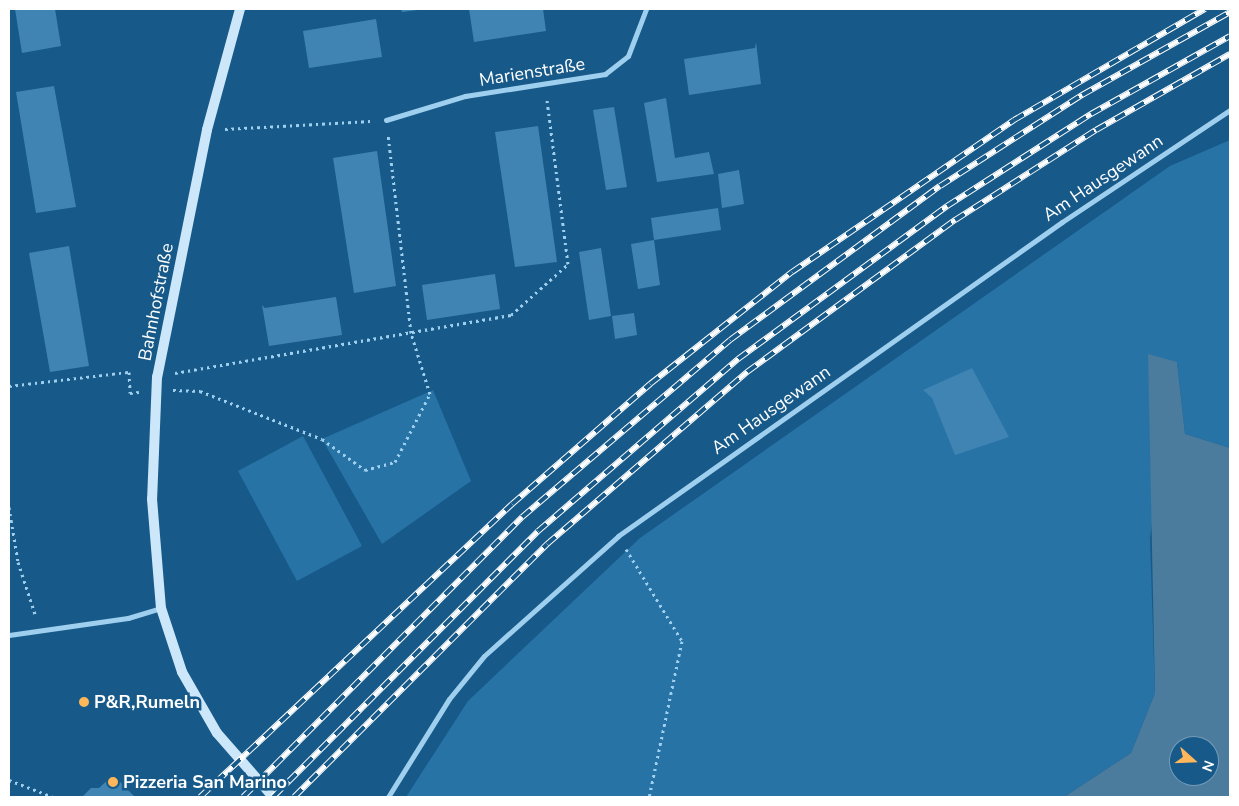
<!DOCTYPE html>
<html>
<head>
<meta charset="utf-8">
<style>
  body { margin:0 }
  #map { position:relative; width:1239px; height:806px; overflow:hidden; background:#175a89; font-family:"Nunito Sans",sans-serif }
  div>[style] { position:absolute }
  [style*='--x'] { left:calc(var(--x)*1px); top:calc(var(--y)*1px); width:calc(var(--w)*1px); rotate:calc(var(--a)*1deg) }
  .green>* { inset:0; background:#2773a6 }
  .water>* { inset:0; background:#4b7b9d }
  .building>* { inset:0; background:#3f84b2 }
  .path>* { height:3px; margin-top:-1.5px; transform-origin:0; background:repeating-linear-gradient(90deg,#9fcfee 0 2.5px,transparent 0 6.5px) }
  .minor>* { height:5px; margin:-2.5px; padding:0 2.5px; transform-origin:2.5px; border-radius:2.5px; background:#9fcfee }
  .secondary>* { height:10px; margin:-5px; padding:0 5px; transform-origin:5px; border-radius:5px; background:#cce7fa }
  .rail>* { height:5.5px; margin-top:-2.75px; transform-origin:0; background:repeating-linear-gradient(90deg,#175a89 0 11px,#fff 0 22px); box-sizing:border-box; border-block:1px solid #fff }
  .dots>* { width:14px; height:14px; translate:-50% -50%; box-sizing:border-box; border:2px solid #175a89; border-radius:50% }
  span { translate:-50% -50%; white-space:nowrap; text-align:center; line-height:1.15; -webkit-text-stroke:5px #175a89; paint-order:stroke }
  .street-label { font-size:18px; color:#fff }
  .poi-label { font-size:18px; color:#fff; font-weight:700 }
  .left { translate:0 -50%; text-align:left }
  .frame { position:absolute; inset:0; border:10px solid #fff; pointer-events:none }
  .north { position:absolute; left:1169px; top:736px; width:50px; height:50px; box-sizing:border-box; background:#175a89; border:1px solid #749cb8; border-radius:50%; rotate:110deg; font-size:14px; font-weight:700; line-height:20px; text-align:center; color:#fff }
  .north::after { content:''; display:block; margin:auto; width:18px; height:22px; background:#ffb75c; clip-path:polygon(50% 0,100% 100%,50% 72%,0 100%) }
</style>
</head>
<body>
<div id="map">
  <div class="green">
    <i style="clip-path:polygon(1230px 140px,1230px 448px,1185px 434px,1177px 362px,1150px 538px,1155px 693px,1131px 753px,1064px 797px,406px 797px,468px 701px,640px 538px,1170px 166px)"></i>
    <i style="clip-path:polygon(433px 390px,471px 481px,382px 544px,322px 439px)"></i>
    <i style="clip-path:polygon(303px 436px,362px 546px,297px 581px,238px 471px)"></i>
  </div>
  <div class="water">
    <i style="clip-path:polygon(evenodd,1148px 354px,1177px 362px,1185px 434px,1230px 448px,1230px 797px,1064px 797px,1131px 753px,1155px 693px,1148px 354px,1179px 746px,1209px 746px,1209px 776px,1179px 776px,1179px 746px)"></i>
  </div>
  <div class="building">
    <i style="clip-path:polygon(15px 9px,55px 9px,61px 46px,22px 53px)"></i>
    <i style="clip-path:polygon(401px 9px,417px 9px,417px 10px,402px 12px)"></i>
    <i style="clip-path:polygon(469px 9px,543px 9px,546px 31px,474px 42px)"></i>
    <i style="clip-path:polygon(376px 19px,382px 57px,309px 68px,303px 31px)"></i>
    <i style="clip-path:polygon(756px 42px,761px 84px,689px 95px,684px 59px,755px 48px)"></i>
    <i style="clip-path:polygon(54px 86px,76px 207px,36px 213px,16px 92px)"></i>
    <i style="clip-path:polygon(666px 98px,675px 158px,709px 152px,714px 174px,657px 182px,644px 103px)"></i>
    <i style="clip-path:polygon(614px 107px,627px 187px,606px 190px,593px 110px)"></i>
    <i style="clip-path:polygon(538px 126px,557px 262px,515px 267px,495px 132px)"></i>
    <i style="clip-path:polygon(377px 151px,396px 286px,354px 293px,333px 158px)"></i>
    <i style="clip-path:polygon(739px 170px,744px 204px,722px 208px,718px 174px)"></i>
    <i style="clip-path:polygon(718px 208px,721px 230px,654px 240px,651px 218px)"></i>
    <i style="clip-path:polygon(654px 240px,660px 285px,638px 289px,631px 244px)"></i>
    <i style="clip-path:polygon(69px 246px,89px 366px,50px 372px,29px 253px)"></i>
    <i style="clip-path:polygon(601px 248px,611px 316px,589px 320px,579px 252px)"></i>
    <i style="clip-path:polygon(495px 274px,500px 309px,427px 320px,422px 285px)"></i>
    <i style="clip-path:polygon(336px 297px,342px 335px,269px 346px,262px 305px,265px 308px)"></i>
    <i style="clip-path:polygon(634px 313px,637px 335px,615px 339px,612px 316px)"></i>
    <i style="clip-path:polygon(972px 368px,1009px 437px,955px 455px,932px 398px,923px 390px)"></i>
    <i style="clip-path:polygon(113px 775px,135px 797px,82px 797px,91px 788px,99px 788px)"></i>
  </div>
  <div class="path">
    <i style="--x:225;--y:129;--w:146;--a:-3.1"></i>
    <i style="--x:175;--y:373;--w:341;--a:-9.8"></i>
    <i style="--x:511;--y:315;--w:76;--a:-41.8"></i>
    <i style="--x:568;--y:264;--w:166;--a:-97.3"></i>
    <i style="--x:9;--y:386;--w:121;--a:-6.7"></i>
    <i style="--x:129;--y:372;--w:21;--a:87"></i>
    <i style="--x:130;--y:393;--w:9;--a:-6"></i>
    <i style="--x:173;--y:390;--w:27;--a:2"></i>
    <i style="--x:200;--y:391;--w:131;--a:21.5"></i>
    <i style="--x:322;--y:439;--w:53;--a:35.8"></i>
    <i style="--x:365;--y:470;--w:31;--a:-15"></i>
    <i style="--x:395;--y:462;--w:76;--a:-62.8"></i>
    <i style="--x:430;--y:394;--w:64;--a:-107.3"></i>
    <i style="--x:411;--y:333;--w:200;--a:-96.6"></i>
    <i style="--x:9;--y:507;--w:56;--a:80.7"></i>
    <i style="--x:18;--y:562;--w:58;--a:71.9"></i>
    <i style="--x:626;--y:549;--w:108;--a:58.7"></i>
    <i style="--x:682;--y:641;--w:159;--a:101.9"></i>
    <i style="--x:9;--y:780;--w:47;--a:21.1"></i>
  </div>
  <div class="minor">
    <i style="--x:386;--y:120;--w:83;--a:-16.9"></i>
    <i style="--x:465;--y:96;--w:142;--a:-8.9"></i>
    <i style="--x:605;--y:74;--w:29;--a:-38"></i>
    <i style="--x:628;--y:56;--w:50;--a:-69"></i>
    <i style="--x:9;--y:635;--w:120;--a:-8.1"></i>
    <i style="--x:128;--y:618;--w:34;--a:-17"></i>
    <i style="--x:388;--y:797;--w:115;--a:-58.1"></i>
    <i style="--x:449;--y:699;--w:55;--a:-50.9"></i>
    <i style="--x:484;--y:656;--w:180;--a:-41.8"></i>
    <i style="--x:618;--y:536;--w:544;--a:-35.27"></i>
    <i style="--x:1062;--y:222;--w:202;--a:-33.7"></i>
  </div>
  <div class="secondary">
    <i style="--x:240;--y:9;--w:125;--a:105.3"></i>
    <i style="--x:207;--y:130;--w:252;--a:101.4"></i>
    <i style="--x:157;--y:377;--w:122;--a:92.3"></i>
    <i style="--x:152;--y:499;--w:109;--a:85.3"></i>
    <i style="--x:161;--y:608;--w:67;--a:71.8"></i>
    <i style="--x:182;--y:672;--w:70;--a:60.2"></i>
    <i style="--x:217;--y:733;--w:85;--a:48.8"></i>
  </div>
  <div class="rail">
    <i style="--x:200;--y:797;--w:428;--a:-43.2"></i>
    <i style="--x:512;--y:504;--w:183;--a:-41"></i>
    <i style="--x:650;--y:384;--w:181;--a:-38.3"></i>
    <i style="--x:792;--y:272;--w:269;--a:-34.4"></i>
    <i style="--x:1014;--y:120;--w:221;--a:-30.2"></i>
    <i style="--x:243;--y:797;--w:395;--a:-45.1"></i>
    <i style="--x:522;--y:517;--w:273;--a:-40.4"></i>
    <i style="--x:730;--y:340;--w:260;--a:-36.3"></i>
    <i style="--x:940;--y:186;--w:169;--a:-32.7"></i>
    <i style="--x:1082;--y:95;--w:170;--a:-29.3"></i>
    <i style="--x:273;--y:797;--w:375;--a:-45.1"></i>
    <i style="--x:538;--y:531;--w:264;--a:-40.7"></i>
    <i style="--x:738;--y:359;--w:259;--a:-36.2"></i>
    <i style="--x:947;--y:206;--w:171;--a:-32.6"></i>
    <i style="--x:1091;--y:114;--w:159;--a:-29.3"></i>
    <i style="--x:294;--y:797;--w:358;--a:-45"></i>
    <i style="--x:547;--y:544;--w:264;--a:-40.7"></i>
    <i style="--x:747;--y:372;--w:258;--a:-36.2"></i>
    <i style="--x:955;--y:220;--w:167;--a:-32.6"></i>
    <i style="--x:1096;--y:130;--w:154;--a:-29.6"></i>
  </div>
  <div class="dots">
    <i style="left:84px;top:702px;background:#ffb75c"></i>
    <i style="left:113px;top:782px;background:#ffb75c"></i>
  </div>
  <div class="street-label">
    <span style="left:532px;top:72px;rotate:-9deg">Marienstraße</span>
    <span style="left:1103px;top:178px;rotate:-34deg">Am Hausgewann</span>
    <span style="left:156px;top:302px;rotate:-79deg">Bahnhofstraße</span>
    <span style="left:771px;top:410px;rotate:-35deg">Am Hausgewann</span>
  </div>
  <div class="poi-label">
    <span class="left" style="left:94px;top:702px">P&amp;R,Rumeln</span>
    <span class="left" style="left:123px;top:782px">Pizzeria San Marino</span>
  </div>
  <div class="frame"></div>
  <div class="north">N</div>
</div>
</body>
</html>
